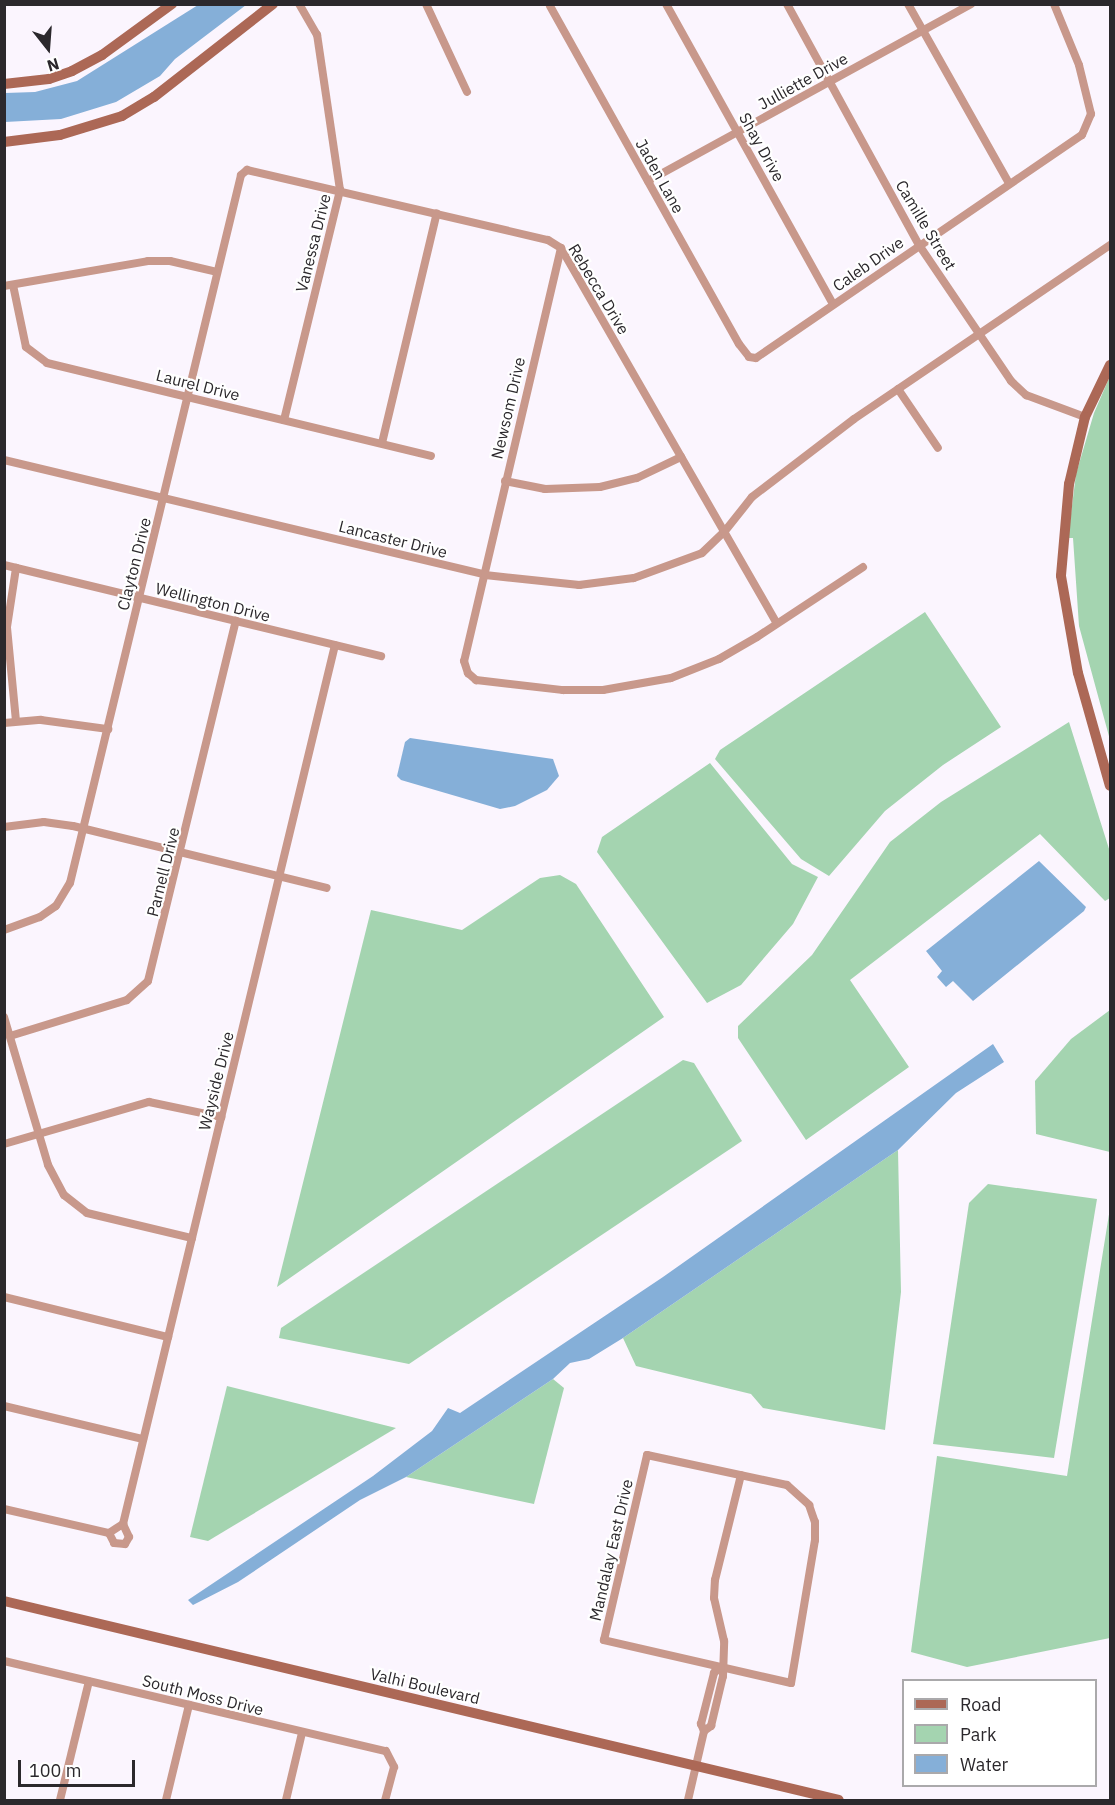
<!DOCTYPE html>
<html>
<head>
<meta charset="utf-8">
<style>
  body { margin:0 }
  #map { position:relative; width:1115px; height:1805px; overflow:hidden; background:#fbf5fe; font-family:"IBM Plex Sans",sans-serif }
  div>[style] { position:absolute }
  [style*='--x'] { left:calc(var(--x)*1px); top:calc(var(--y)*1px); width:calc(var(--w)*1px); rotate:calc(var(--a)*1deg) }
  .green>* { inset:0; background:#a4d4b0 }
  .water>* { inset:0; background:#85afd8 }
  .street>* { height:8px; margin:-4px; padding:0 4px; transform-origin:4px; border-radius:4px; background:#c8988b }
  .secondary>* { height:10px; margin:-5px; padding:0 5px; transform-origin:5px; border-radius:5px; background:#ac6856 }
  span { translate:-50% -50%; white-space:nowrap; text-align:center; line-height:1.15; -webkit-text-stroke:4.5px #fff; paint-order:stroke }
  .street-label { font-size:16px; color:#2b282c }
  .frame { position:absolute; inset:0; border:6px solid #2b282c; pointer-events:none }
  .legend { position:absolute; left:902px; top:1679px; width:195px; height:108px; box-sizing:border-box; background:#fff; border:2px solid #aaa9ab; margin:0; padding:8px 10px; list-style:none; font-size:18px; color:#2b282c }
  .legend li { display:flex; align-items:center; gap:12px; height:30px }
  .legend b { width:30px; border:2px solid #aaa9ab }
  .north { position:absolute; left:18px; top:18px; width:60px; height:60px; -webkit-text-stroke:4px #fff; paint-order:stroke; rotate:163deg; font-size:16px; font-weight:700; line-height:24px; text-align:center; color:#2b282c }
  .north::after { content:''; display:block; margin:auto; width:21px; height:27px; background:#2b282c; clip-path:polygon(50% 0,100% 100%,50% 72%,0 100%) }
  .scale { position:absolute; left:18px; top:1760px; width:117px; height:27px; box-sizing:border-box; border:3px solid #2b282c; border-top:0; padding-left:8px; font-size:18px; line-height:21px; white-space:nowrap; color:#2b282c; -webkit-text-stroke:4px #fff; paint-order:stroke }
</style>
</head>
<body>
<div id="map">
  <div class="green">
    <i style="clip-path:polygon(1110px 376px,1110px 740px,1079px 626px,1073px 538px,1068px 538px,1076px 474px,1094px 413px)"></i>
    <i style="clip-path:polygon(925px 612px,1001px 727px,943px 765px,885px 811px,829px 876px,801px 859px,715px 759px,720px 750px)"></i>
    <i style="clip-path:polygon(1069px 722px,1110px 852px,1110px 898px,1105px 901px,1040px 834px,850px 980px,909px 1067px,806px 1140px,738px 1038px,738px 1026px,812px 955px,890px 842px,941px 802px)"></i>
    <i style="clip-path:polygon(710px 763px,792px 864px,818px 877px,793px 924px,741px 985px,707px 1003px,597px 852px,602px 837px)"></i>
    <i style="clip-path:polygon(560px 875px,576px 884px,664px 1017px,277px 1287px,371px 910px,462px 930px,540px 878px)"></i>
    <i style="clip-path:polygon(1110px 1010px,1110px 1152px,1036px 1134px,1035px 1081px,1071px 1039px)"></i>
    <i style="clip-path:polygon(683px 1060px,694px 1063px,742px 1141px,409px 1364px,279px 1338px,281px 1328px)"></i>
    <i style="clip-path:polygon(898px 1150px,901px 1292px,885px 1430px,763px 1408px,751px 1394px,636px 1366px,623px 1338px)"></i>
    <i style="clip-path:polygon(988px 1184px,1097px 1199px,1054px 1458px,933px 1444px,969px 1203px)"></i>
    <i style="clip-path:polygon(1110px 1208px,1110px 1638px,967px 1667px,911px 1652px,937px 1456px,1067px 1476px)"></i>
    <i style="clip-path:polygon(553px 1379px,564px 1388px,534px 1504px,406px 1477px)"></i>
    <i style="clip-path:polygon(227px 1386px,396px 1428px,208px 1541px,190px 1537px)"></i>
  </div>
  <div class="water">
    <i style="clip-path:polygon(198px 5px,246px 5px,175px 59px,160px 76px,116px 102px,61px 119px,5px 122px,5px 93px,35px 92px,77px 81px)"></i>
    <i style="clip-path:polygon(410px 738px,553px 759px,559px 776px,547px 790px,515px 806px,500px 809px,401px 780px,397px 776px,405px 742px)"></i>
    <i style="clip-path:polygon(1039px 861px,1086px 907px,1084px 911px,973px 1001px,953px 981px,946px 987px,937px 977px,942px 971px,926px 951px)"></i>
    <i style="clip-path:polygon(993px 1044px,1004px 1062px,956px 1093px,898px 1150px,623px 1338px,589px 1359px,570px 1363px,553px 1379px,406px 1477px,360px 1500px,238px 1582px,193px 1605px,188px 1600px,373px 1476px,432px 1431px,448px 1408px,460px 1413px,663px 1277px)"></i>
  </div>
  <div class="street">
    <i style="--x:426;--y:4;--w:97;--a:65"></i>
    <i style="--x:666;--y:4;--w:343;--a:60.9"></i>
    <i style="--x:787;--y:4;--w:275;--a:61.3"></i>
    <i style="--x:919;--y:245;--w:164;--a:55.9"></i>
    <i style="--x:1011;--y:381;--w:21;--a:43"></i>
    <i style="--x:1026;--y:395;--w:63;--a:20.4"></i>
    <i style="--x:908;--y:4;--w:206;--a:60.6"></i>
    <i style="--x:550;--y:6;--w:387;--a:60.8"></i>
    <i style="--x:739;--y:344;--w:16;--a:52"></i>
    <i style="--x:749;--y:357;--w:7;--a:8"></i>
    <i style="--x:756;--y:358;--w:395;--a:-34.4"></i>
    <i style="--x:1082;--y:135;--w:23;--a:-67"></i>
    <i style="--x:1091;--y:114;--w:50;--a:-103.8"></i>
    <i style="--x:1079;--y:65;--w:66;--a:-112.3"></i>
    <i style="--x:648;--y:181;--w:368;--a:-28.7"></i>
    <i style="--x:561;--y:248;--w:424;--a:103.2"></i>
    <i style="--x:464;--y:661;--w:13;--a:72"></i>
    <i style="--x:468;--y:673;--w:11;--a:41"></i>
    <i style="--x:476;--y:680;--w:88;--a:6.6"></i>
    <i style="--x:563;--y:690;--w:40;--a:0"></i>
    <i style="--x:603;--y:690;--w:69;--a:-10"></i>
    <i style="--x:671;--y:678;--w:52;--a:-21.6"></i>
    <i style="--x:719;--y:659;--w:44;--a:-30.1"></i>
    <i style="--x:757;--y:637;--w:127;--a:-33.4"></i>
    <i style="--x:13;--y:285;--w:63;--a:78.2"></i>
    <i style="--x:26;--y:347;--w:26;--a:37"></i>
    <i style="--x:47;--y:363;--w:395;--a:13.6"></i>
    <i style="--x:4;--y:286;--w:146;--a:-9.8"></i>
    <i style="--x:148;--y:261;--w:22;--a:0"></i>
    <i style="--x:170;--y:261;--w:48;--a:13.2"></i>
    <i style="--x:898;--y:389;--w:71;--a:55.9"></i>
    <i style="--x:284;--y:420;--w:237;--a:-76.3"></i>
    <i style="--x:340;--y:190;--w:157;--a:-98.4"></i>
    <i style="--x:317;--y:35;--w:36;--a:-120"></i>
    <i style="--x:382;--y:443;--w:236;--a:-76.6"></i>
    <i style="--x:4;--y:460;--w:495;--a:13.4"></i>
    <i style="--x:485;--y:575;--w:95;--a:6.1"></i>
    <i style="--x:579;--y:585;--w:55;--a:-7.3"></i>
    <i style="--x:634;--y:578;--w:72;--a:-20.2"></i>
    <i style="--x:702;--y:553;--w:32;--a:-44"></i>
    <i style="--x:725;--y:531;--w:43;--a:-51.5"></i>
    <i style="--x:752;--y:497;--w:128;--a:-37.4"></i>
    <i style="--x:854;--y:419;--w:310;--a:-34.2"></i>
    <i style="--x:505;--y:481;--w:41;--a:11.3"></i>
    <i style="--x:545;--y:489;--w:55;--a:-2.1"></i>
    <i style="--x:600;--y:487;--w:38;--a:-14"></i>
    <i style="--x:637;--y:478;--w:49;--a:-25.5"></i>
    <i style="--x:4;--y:565;--w:388;--a:13.6"></i>
    <i style="--x:16;--y:721;--w:94;--a:-95.5"></i>
    <i style="--x:7;--y:627;--w:60;--a:-81.3"></i>
    <i style="--x:4;--y:723;--w:37;--a:-5"></i>
    <i style="--x:41;--y:720;--w:68;--a:7.7"></i>
    <i style="--x:4;--y:827;--w:40;--a:-7.1"></i>
    <i style="--x:44;--y:822;--w:29;--a:8"></i>
    <i style="--x:73;--y:826;--w:261;--a:13.7"></i>
    <i style="--x:4;--y:930;--w:38;--a:-20"></i>
    <i style="--x:40;--y:917;--w:19;--a:-35"></i>
    <i style="--x:56;--y:906;--w:27;--a:-59"></i>
    <i style="--x:70;--y:883;--w:728;--a:-76.42"></i>
    <i style="--x:241;--y:175;--w:8;--a:-40"></i>
    <i style="--x:247;--y:170;--w:309;--a:13.1"></i>
    <i style="--x:548;--y:240;--w:15;--a:32"></i>
    <i style="--x:561;--y:248;--w:431;--a:60.1"></i>
    <i style="--x:4;--y:1017;--w:154;--a:73.4"></i>
    <i style="--x:48;--y:1165;--w:34;--a:62"></i>
    <i style="--x:64;--y:1195;--w:29;--a:38"></i>
    <i style="--x:87;--y:1213;--w:108;--a:13.4"></i>
    <i style="--x:10;--y:1036;--w:122;--a:-17.1"></i>
    <i style="--x:127;--y:1000;--w:28;--a:-42"></i>
    <i style="--x:148;--y:981;--w:371;--a:-76.3"></i>
    <i style="--x:4;--y:1144;--w:151;--a:-16.2"></i>
    <i style="--x:149;--y:1102;--w:74;--a:11.8"></i>
    <i style="--x:4;--y:1297;--w:169;--a:13.7"></i>
    <i style="--x:4;--y:1406;--w:143;--a:13.4"></i>
    <i style="--x:647;--y:1455;--w:143;--a:12.1"></i>
    <i style="--x:787;--y:1485;--w:30;--a:42"></i>
    <i style="--x:809;--y:1505;--w:18;--a:71"></i>
    <i style="--x:815;--y:1522;--w:18;--a:90"></i>
    <i style="--x:815;--y:1540;--w:145;--a:99.5"></i>
    <i style="--x:791;--y:1683;--w:192;--a:-167.1"></i>
    <i style="--x:604;--y:1640;--w:190;--a:-76.9"></i>
    <i style="--x:4;--y:1509;--w:108;--a:12.9"></i>
    <i style="--x:109;--y:1533;--w:17;--a:-33"></i>
    <i style="--x:123;--y:1524;--w:904;--a:-76.44"></i>
    <i style="--x:109;--y:1533;--w:11;--a:63"></i>
    <i style="--x:114;--y:1543;--w:11;--a:5"></i>
    <i style="--x:125;--y:1544;--w:8;--a:-60"></i>
    <i style="--x:129;--y:1537;--w:14;--a:-115"></i>
    <i style="--x:4;--y:1661;--w:392;--a:13.3"></i>
    <i style="--x:386;--y:1751;--w:18;--a:63"></i>
    <i style="--x:394;--y:1767;--w:34;--a:105"></i>
    <i style="--x:704;--y:1731;--w:9;--a:-36"></i>
    <i style="--x:711;--y:1726;--w:51;--a:-76.5"></i>
    <i style="--x:723;--y:1676;--w:35;--a:-88"></i>
    <i style="--x:724;--y:1641;--w:44;--a:-103.1"></i>
    <i style="--x:714;--y:1598;--w:18;--a:-87"></i>
    <i style="--x:715;--y:1580;--w:108;--a:-76.1"></i>
    <i style="--x:60;--y:1800;--w:122;--a:-76.3"></i>
    <i style="--x:166;--y:1800;--w:98;--a:-76.4"></i>
    <i style="--x:286;--y:1800;--w:69;--a:-76.6"></i>
    <i style="--x:688;--y:1800;--w:71;--a:-76.9"></i>
    <i style="--x:704;--y:1731;--w:8;--a:-113"></i>
    <i style="--x:701;--y:1724;--w:53;--a:-75.7"></i>
    <i style="--x:714;--y:1673;--w:9;--a:-41"></i>
  </div>
  <div class="secondary">
    <i style="--x:4;--y:84;--w:45;--a:-6.3"></i>
    <i style="--x:49;--y:79;--w:24;--a:-19"></i>
    <i style="--x:72;--y:71;--w:34;--a:-28"></i>
    <i style="--x:102;--y:55;--w:87;--a:-36.1"></i>
    <i style="--x:4;--y:142;--w:56;--a:-7.1"></i>
    <i style="--x:60;--y:135;--w:65;--a:-17"></i>
    <i style="--x:122;--y:116;--w:37;--a:-31"></i>
    <i style="--x:154;--y:97;--w:151;--a:-38"></i>
    <i style="--x:1110;--y:365;--w:58;--a:115.7"></i>
    <i style="--x:1085;--y:417;--w:69;--a:103.4"></i>
    <i style="--x:1069;--y:484;--w:92;--a:95"></i>
    <i style="--x:1061;--y:576;--w:98;--a:80.1"></i>
    <i style="--x:1078;--y:673;--w:117;--a:74.2"></i>
    <i style="--x:4;--y:1601;--w:858;--a:13.4"></i>
  </div>
  <div class="street-label">
    <span style="left:803px;top:81px;rotate:-29deg">Julliette Drive</span>
    <span style="left:762px;top:147px;rotate:61deg">Shay Drive</span>
    <span style="left:660px;top:176px;rotate:61deg">Jaden Lane</span>
    <span style="left:926px;top:225px;rotate:59deg">Camille Street</span>
    <span style="left:313px;top:243px;rotate:-76deg">Vanessa Drive</span>
    <span style="left:868px;top:264px;rotate:-35deg">Caleb Drive</span>
    <span style="left:599px;top:289px;rotate:59deg">Rebecca Drive</span>
    <span style="left:198px;top:385px;rotate:14deg">Laurel Drive</span>
    <span style="left:508px;top:408px;rotate:-77deg">Newsom Drive</span>
    <span style="left:393px;top:539px;rotate:14deg">Lancaster Drive</span>
    <span style="left:134px;top:564px;rotate:-76deg">Clayton Drive</span>
    <span style="left:213px;top:602px;rotate:14deg">Wellington Drive</span>
    <span style="left:163px;top:872px;rotate:-76deg">Parnell Drive</span>
    <span style="left:216px;top:1081px;rotate:-76deg">Wayside Drive</span>
    <span style="left:611px;top:1550px;rotate:-77deg">Mandalay East Drive</span>
    <span style="left:425px;top:1686px;rotate:13deg">Valhi Boulevard</span>
    <span style="left:203px;top:1695px;rotate:14deg">South Moss Drive</span>
  </div>
  <div class="frame"></div>
  <ul class="legend">
  <li><b style="height:8px;background:#ac6856"></b>Road</li>
  <li><b style="height:16px;background:#a4d4b0"></b>Park</li>
  <li><b style="height:16px;background:#85afd8"></b>Water</li>
  </ul>
  <div class="north">N</div>
  <div class="scale">100 m</div>
</div>
</body>
</html>
